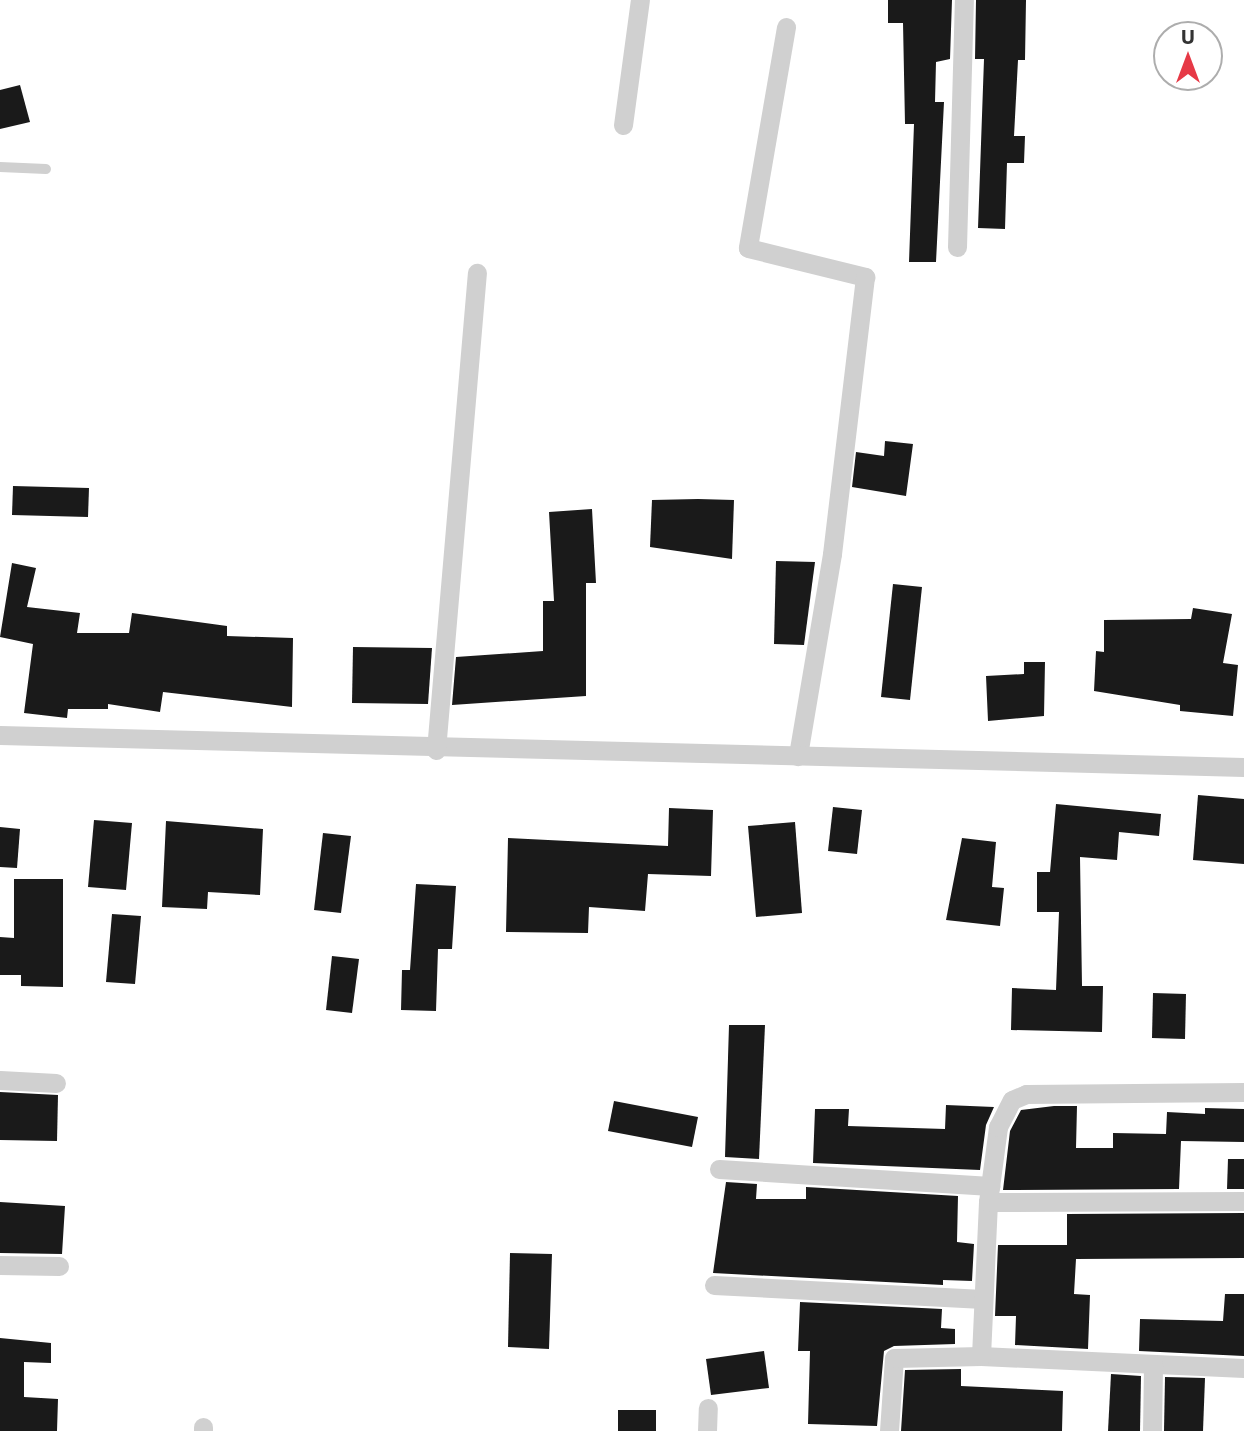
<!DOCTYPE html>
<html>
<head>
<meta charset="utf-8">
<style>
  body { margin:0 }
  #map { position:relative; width:1244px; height:1431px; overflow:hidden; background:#fff; font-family:Commissioner,sans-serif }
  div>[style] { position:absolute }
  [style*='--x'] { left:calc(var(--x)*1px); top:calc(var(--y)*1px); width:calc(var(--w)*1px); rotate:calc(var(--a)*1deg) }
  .building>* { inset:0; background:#1a1a1a }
  .service>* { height:10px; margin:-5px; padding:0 5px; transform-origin:5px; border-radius:5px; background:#d0d0d0 }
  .minor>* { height:19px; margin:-9.5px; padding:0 9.5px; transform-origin:9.5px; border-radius:9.5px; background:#d0d0d0 }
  span { translate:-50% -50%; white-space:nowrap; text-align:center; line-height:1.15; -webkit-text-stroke:7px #fff; paint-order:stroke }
  .north { position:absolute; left:1153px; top:21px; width:70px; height:70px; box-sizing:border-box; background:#fff; border:2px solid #adadad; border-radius:50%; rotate:0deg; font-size:19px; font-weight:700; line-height:28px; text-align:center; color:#333 }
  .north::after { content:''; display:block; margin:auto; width:24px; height:32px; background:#e63946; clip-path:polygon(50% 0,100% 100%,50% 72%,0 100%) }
</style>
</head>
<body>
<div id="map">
  <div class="building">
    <i style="clip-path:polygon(888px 0,952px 0,950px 59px,936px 62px,935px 102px,944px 102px,936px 262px,909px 262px,914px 124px,905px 124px,903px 23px,888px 23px)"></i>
    <i style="clip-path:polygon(976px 0,1026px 0,1025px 60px,1018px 60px,1014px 136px,1025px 136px,1024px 163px,1007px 163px,1005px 229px,978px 228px,984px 59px,975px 59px)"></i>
    <i style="clip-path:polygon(20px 85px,30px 122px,0 129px,0 90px)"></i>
    <i style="clip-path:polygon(885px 441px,913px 444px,906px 496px,852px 487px,856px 452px,884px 456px)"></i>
    <i style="clip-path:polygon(13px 486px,89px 488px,88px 517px,12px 515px)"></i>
    <i style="clip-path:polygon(698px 499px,734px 500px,732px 559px,650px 547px,652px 500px)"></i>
    <i style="clip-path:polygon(592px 509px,596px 583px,586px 583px,586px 696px,452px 705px,456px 657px,543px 651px,543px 601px,554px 601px,549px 512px)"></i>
    <i style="clip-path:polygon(776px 561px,815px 562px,804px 645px,774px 644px)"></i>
    <i style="clip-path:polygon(12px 563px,36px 568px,27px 607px,80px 613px,77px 633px,129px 633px,132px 613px,227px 626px,227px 636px,293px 638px,292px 707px,163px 692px,160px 712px,108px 704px,108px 709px,68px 709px,67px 718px,24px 713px,33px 644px,0 637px)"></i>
    <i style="clip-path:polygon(893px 584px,922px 587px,910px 700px,881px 697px)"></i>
    <i style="clip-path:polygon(1193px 608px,1232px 614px,1223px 663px,1238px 665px,1233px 716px,1180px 711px,1180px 705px,1094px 691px,1096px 651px,1104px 652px,1104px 620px,1191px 619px)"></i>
    <i style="clip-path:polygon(353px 647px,432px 648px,428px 704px,352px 703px)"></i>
    <i style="clip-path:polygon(1024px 662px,1045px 662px,1044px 716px,988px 721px,986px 676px,1024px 674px)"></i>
    <i style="clip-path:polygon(1198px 795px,1244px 799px,1244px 864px,1193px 860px)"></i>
    <i style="clip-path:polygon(1056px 804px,1161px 814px,1159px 836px,1119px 832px,1117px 860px,1080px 857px,1082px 986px,1103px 986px,1102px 1032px,1011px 1030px,1012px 988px,1056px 990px,1059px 912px,1037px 912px,1037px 872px,1050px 872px)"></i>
    <i style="clip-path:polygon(833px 807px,862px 810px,857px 854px,828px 851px)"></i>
    <i style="clip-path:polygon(669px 808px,713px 810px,711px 876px,648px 874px,645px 911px,589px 907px,588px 933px,506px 932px,508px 838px,668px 846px)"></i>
    <i style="clip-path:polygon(94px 820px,132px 823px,126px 890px,88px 887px)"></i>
    <i style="clip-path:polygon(166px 821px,263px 829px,260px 895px,208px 892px,207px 909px,162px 907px)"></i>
    <i style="clip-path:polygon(795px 822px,802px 913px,756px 917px,748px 826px)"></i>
    <i style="clip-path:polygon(0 827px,20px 829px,17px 868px,0 867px)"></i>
    <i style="clip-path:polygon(323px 833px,351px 836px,341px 913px,314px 910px)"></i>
    <i style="clip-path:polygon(962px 838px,996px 842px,992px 887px,1004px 888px,1000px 926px,946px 920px)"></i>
    <i style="clip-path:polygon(14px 879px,63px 879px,63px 987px,21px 986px,21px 975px,0 975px,0 937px,14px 938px)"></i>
    <i style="clip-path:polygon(416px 884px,456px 886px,452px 949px,438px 949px,436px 1011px,401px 1010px,402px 970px,410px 970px)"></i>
    <i style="clip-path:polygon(112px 914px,141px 916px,135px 984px,106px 982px)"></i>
    <i style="clip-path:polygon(332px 956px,359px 959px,352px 1013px,326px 1010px)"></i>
    <i style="clip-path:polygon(1153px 993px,1186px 994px,1185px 1039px,1152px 1038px)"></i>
    <i style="clip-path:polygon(729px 1025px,765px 1025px,759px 1159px,725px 1157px)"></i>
    <i style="clip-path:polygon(0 1092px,58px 1095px,57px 1141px,0 1140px)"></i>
    <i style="clip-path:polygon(614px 1101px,698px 1117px,692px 1147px,608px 1131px)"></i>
    <i style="clip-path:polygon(946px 1105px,994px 1107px,986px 1125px,980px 1170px,813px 1163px,815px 1109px,849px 1109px,848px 1126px,945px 1129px)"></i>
    <i style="clip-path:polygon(1054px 1106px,1077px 1106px,1076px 1148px,1113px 1148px,1113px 1133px,1166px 1134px,1167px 1112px,1205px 1114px,1205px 1108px,1244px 1109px,1244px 1142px,1181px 1141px,1179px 1189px,1003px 1190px,1010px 1131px,1021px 1110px)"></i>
    <i style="clip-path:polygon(1228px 1159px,1244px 1159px,1244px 1189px,1227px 1189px)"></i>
    <i style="clip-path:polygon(726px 1182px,757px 1184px,756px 1199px,806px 1199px,806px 1187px,958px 1196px,957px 1242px,974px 1244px,972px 1281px,943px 1280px,943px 1285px,713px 1273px)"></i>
    <i style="clip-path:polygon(0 1202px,65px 1206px,62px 1254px,0 1253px)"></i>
    <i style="clip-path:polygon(1244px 1213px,1244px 1258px,1076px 1259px,1074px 1294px,1090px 1295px,1088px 1349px,1015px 1345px,1016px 1316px,995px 1316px,998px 1245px,1067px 1245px,1067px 1214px)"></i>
    <i style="clip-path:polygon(510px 1253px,552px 1254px,549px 1349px,508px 1347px)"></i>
    <i style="clip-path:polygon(1225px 1294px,1244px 1294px,1244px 1356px,1139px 1351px,1140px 1319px,1223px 1321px)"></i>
    <i style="clip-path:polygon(800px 1302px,942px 1309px,941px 1328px,955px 1329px,955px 1344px,894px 1346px,884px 1351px,877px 1426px,808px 1424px,810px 1351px,798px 1351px)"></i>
    <i style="clip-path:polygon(0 1338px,51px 1343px,51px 1363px,24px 1362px,24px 1397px,58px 1399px,57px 1431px,0 1431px)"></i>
    <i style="clip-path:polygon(764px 1351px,769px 1388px,711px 1395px,706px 1359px)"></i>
    <i style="clip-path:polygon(961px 1369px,961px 1386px,1063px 1391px,1062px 1431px,901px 1431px,905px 1370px)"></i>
    <i style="clip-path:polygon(1111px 1374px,1141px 1376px,1140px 1431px,1108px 1431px)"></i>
    <i style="clip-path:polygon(1165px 1377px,1205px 1378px,1203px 1431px,1164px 1431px)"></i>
    <i style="clip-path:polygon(618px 1410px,656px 1410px,656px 1431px,618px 1431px)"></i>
  </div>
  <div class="service">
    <i style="--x:0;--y:167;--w:46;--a:2.5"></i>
  </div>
  <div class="minor">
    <i style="--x:786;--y:27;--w:224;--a:99.8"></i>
    <i style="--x:748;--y:248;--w:121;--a:13.9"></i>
    <i style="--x:865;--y:277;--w:279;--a:96.8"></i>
    <i style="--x:832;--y:554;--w:205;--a:99.6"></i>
    <i style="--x:623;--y:125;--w:126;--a:-82.3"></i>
    <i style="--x:957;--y:247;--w:247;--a:-88.4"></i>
    <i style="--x:0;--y:735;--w:1244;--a:1.47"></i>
    <i style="--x:436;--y:750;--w:479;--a:-85.1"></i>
    <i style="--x:0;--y:1080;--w:56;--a:3.1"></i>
    <i style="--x:719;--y:1169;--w:272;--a:3.6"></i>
    <i style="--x:988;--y:1202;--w:256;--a:-0.2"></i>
    <i style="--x:0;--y:1265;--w:59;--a:1"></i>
    <i style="--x:714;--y:1285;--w:269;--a:3"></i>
    <i style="--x:981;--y:1356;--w:263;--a:2.6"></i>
    <i style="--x:203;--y:1431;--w:4;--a:-90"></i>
    <i style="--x:707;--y:1431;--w:23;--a:-88"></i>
    <i style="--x:889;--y:1431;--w:73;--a:-86.1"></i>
    <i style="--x:894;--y:1358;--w:87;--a:-1.3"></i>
    <i style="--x:981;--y:1356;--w:154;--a:-87.4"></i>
    <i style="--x:988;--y:1202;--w:76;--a:-82.4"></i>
    <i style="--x:998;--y:1127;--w:30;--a:-63"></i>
    <i style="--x:1012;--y:1100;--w:15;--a:-23"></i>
    <i style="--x:1026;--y:1094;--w:218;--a:-0.5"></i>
    <i style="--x:1152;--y:1431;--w:67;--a:-89.1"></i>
  </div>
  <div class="north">U</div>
</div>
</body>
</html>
